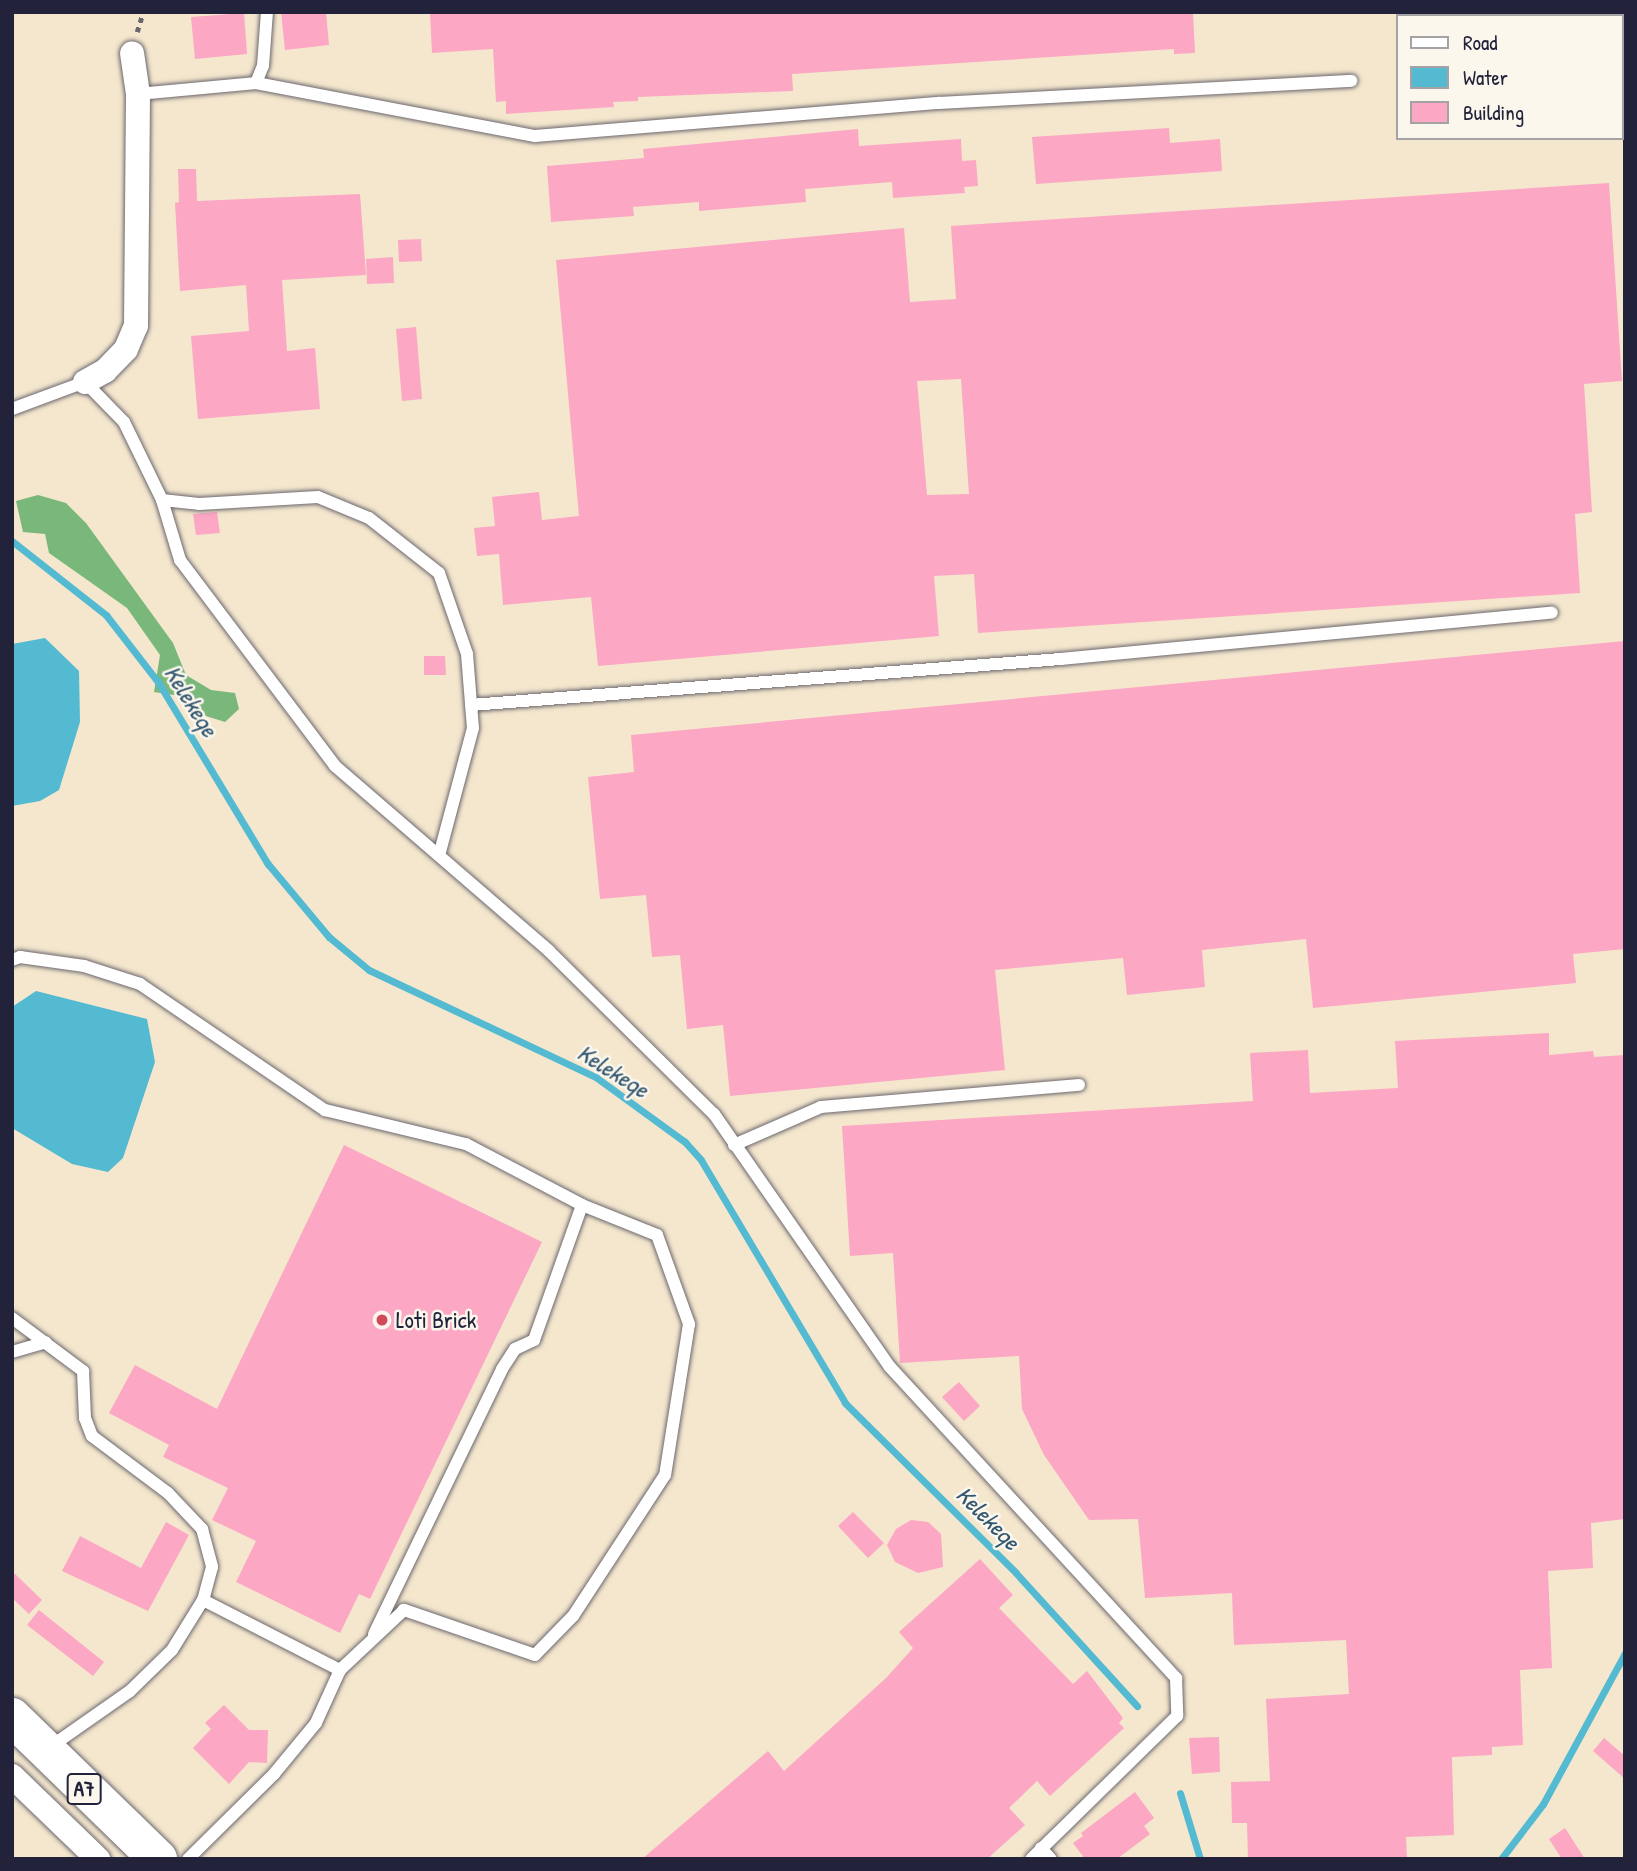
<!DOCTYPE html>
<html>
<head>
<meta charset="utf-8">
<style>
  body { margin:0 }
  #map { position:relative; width:1637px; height:1871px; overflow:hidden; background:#f4e7ce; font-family:"Patrick Hand",sans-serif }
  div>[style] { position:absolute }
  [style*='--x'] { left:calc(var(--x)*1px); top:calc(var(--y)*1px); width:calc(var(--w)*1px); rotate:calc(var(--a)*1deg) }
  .forest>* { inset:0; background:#79b87a }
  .water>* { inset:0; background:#53bad1 }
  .stream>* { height:7px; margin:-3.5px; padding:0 3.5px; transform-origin:3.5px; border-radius:3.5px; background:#53bad1 }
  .building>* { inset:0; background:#fca7c4 }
  .path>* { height:4.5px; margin-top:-2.25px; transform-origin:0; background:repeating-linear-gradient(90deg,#6c676e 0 5px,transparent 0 10px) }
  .roads { filter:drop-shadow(0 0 2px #6c676e) drop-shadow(0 0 2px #6c676e) }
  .service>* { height:12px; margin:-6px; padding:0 6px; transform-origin:6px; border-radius:6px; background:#fff }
  .minor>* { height:24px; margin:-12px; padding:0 12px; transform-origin:12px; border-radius:12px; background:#fff }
  .primary>* { height:38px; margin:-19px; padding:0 19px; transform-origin:19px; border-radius:19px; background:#fff }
  .dots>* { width:19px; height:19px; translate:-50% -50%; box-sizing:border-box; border:4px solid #fbf7ec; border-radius:50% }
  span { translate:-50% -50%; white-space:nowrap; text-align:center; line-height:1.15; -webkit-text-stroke:5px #fbf7ec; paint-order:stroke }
  .shield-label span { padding:2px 5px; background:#fbf7ec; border:2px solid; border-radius:5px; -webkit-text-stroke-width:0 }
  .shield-label { font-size:21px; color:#22223b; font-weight:700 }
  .poi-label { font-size:23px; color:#22223b }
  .left { translate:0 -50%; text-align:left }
  .water-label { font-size:24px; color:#335770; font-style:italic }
  .frame { position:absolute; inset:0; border:14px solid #22223b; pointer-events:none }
  .legend { position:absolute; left:1396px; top:14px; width:228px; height:126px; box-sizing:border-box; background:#fbf7ec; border:2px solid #a4a2a5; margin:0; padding:9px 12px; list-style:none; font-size:21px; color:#22223b }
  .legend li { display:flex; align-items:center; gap:14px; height:35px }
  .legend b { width:35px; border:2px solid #a4a2a5 }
</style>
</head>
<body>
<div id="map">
  <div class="forest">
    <i style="clip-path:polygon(38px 495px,66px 503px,86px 523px,173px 643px,186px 675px,211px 690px,235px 693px,239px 709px,225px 722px,206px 716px,187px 697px,154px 692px,160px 655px,127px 608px,49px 553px,45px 534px,23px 532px,16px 501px)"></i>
  </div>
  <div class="water">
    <i style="clip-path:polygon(45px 638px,79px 671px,80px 722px,59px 790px,40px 801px,12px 806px,12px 644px)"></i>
    <i style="clip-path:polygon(36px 991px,147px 1019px,155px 1062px,123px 1158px,108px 1172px,72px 1164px,12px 1128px,12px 1007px)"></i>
  </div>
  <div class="stream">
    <i style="--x:12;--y:541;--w:120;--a:38.2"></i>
    <i style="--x:106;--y:615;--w:85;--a:52.2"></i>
    <i style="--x:158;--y:682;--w:213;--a:58.9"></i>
    <i style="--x:268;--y:864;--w:95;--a:50.1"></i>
    <i style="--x:329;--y:937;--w:52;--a:39.5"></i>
    <i style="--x:369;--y:970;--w:252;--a:25.3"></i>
    <i style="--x:597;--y:1078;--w:109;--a:36"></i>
    <i style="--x:685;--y:1142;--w:24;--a:48"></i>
    <i style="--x:701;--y:1160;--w:282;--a:59.3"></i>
    <i style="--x:845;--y:1403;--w:241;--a:44.8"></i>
    <i style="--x:1016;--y:1573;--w:180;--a:47.7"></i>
    <i style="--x:1180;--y:1793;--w:69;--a:73.1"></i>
    <i style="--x:1501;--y:1859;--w:69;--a:-52.6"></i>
    <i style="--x:1543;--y:1804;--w:172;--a:-61.5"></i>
  </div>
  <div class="building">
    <i style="clip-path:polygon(281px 12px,326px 12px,329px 45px,285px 50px)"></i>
    <i style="clip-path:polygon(430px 12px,1193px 12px,1195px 53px,1174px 54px,1174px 49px,792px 74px,793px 91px,638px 97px,638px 101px,613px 102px,614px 107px,506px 114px,506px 101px,496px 102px,493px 49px,432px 53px)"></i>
    <i style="clip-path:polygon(244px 13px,247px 54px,195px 59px,191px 17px)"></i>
    <i style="clip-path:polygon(1169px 128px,1170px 143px,1220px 139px,1222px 171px,1036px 184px,1032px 137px)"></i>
    <i style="clip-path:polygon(858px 129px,859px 146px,961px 139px,962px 161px,976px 160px,978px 186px,964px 187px,965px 193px,893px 198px,892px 182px,805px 189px,806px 202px,699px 211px,699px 202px,633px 207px,634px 216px,551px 222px,547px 166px,644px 158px,643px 149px)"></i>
    <i style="clip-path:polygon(178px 169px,196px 169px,197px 201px,360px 194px,366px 275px,282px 280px,287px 351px,315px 348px,320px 409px,198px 419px,191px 336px,249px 331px,246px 285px,180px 291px,175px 203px,179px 202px)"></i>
    <i style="clip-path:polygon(evenodd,1609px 183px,1622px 381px,1584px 384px,1592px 512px,1575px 514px,1580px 593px,978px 633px,974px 574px,934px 576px,939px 636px,598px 666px,591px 597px,503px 605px,499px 554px,477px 556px,474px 528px,495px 526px,492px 497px,539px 492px,542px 520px,579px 516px,556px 260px,904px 228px,910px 302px,956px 299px,951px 226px,1609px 183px,961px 379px,969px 494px,927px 495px,917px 381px,961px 379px)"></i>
    <i style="clip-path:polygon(421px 239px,422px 261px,399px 262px,398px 240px)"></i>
    <i style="clip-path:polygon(393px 257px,394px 283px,367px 284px,366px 259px)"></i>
    <i style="clip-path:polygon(416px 327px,422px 399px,402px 401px,396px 329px)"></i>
    <i style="clip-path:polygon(217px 512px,220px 533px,196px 535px,193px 514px)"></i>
    <i style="clip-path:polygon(1625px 641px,1625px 949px,1573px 954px,1576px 983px,1313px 1008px,1306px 939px,1202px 950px,1205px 987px,1127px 995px,1123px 958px,995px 970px,1005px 1070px,730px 1096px,723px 1025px,687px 1029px,680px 955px,652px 957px,646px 895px,600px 899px,588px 777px,634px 772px,631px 735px)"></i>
    <i style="clip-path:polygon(424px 656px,445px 656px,446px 675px,424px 675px)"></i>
    <i style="clip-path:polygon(1549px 1033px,1549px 1055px,1593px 1051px,1594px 1057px,1625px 1055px,1625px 1519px,1591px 1523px,1593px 1568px,1548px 1571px,1552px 1668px,1520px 1670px,1523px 1745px,1492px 1747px,1492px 1755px,1452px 1757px,1454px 1835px,1406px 1837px,1407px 1859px,1248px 1859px,1247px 1823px,1232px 1823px,1231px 1782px,1270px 1781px,1266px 1699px,1349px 1694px,1346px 1640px,1234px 1645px,1232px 1593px,1145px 1598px,1138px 1519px,1089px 1520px,1044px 1455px,1022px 1409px,1019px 1356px,900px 1363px,893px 1253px,850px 1256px,842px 1126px,1253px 1101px,1250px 1053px,1308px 1050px,1310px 1093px,1398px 1088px,1395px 1041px)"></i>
    <i style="clip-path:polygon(344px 1145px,542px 1242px,370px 1599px,359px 1594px,340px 1633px,236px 1582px,256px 1541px,212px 1520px,228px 1488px,163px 1457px,169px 1445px,109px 1413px,135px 1365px,217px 1409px)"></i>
    <i style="clip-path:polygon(959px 1382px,980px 1406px,964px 1421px,942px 1397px)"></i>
    <i style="clip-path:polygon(853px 1512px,884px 1543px,868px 1558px,838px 1526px)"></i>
    <i style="clip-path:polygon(911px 1520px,928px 1522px,941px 1534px,943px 1567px,918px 1573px,895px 1562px,887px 1545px,896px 1529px)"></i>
    <i style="clip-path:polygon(166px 1522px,189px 1535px,148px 1611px,62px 1571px,80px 1536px,141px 1568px)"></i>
    <i style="clip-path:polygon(980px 1559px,1013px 1595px,999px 1608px,1073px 1684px,1087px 1671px,1123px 1718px,1119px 1723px,1124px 1728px,1050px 1796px,1037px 1781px,1009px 1808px,1025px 1825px,987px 1859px,642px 1859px,768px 1751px,784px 1771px,886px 1678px,913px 1648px,899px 1632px)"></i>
    <i style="clip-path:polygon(12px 1571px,42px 1600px,29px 1614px,12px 1598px)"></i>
    <i style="clip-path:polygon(39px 1610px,104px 1662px,93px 1676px,27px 1625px)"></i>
    <i style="clip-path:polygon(224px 1705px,249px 1730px,268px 1730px,267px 1763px,249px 1762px,229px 1784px,193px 1748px,211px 1729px,205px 1723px)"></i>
    <i style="clip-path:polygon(1219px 1737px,1220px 1772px,1192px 1774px,1189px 1738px)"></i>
    <i style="clip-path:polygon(1604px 1738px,1625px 1756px,1625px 1779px,1593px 1751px)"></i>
    <i style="clip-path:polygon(1135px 1792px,1154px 1818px,1144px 1826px,1150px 1834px,1117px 1859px,1085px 1859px,1073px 1843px,1083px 1836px,1081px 1833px)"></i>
    <i style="clip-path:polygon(1565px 1828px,1585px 1859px,1562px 1859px,1549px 1839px)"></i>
  </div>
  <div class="path">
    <i style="--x:137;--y:32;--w:21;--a:-73"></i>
  </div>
  <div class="roads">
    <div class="service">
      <i style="--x:256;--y:83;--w:18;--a:-68"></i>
      <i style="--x:263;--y:66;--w:54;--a:-85.8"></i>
      <i style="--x:138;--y:94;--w:119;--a:-5.3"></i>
      <i style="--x:256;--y:83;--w:284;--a:10.8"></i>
      <i style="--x:535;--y:136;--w:406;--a:-4.7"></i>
      <i style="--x:940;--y:103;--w:412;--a:-3.1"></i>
      <i style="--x:12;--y:409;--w:78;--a:-20.3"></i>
      <i style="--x:85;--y:382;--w:56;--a:45.7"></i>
      <i style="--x:124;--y:422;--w:87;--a:64"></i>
      <i style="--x:162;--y:500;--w:63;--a:73.3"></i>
      <i style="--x:180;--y:560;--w:258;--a:53"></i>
      <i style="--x:335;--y:766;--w:283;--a:40.8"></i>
      <i style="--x:549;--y:951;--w:232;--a:44.7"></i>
      <i style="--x:714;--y:1114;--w:308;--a:55.2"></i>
      <i style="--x:890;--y:1367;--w:423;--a:47.4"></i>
      <i style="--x:1176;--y:1678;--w:38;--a:88"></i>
      <i style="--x:1177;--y:1716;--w:204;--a:135.6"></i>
      <i style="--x:162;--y:500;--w:37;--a:6"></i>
      <i style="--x:199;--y:504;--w:119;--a:-3.4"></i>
      <i style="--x:318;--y:497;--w:55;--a:22.4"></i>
      <i style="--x:369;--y:518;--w:89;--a:38.2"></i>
      <i style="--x:439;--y:573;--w:86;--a:70.9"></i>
      <i style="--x:467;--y:654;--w:74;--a:85.4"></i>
      <i style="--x:473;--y:728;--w:132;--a:104.9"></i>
      <i style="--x:471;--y:705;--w:592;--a:-4.46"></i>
      <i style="--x:1061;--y:659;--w:493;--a:-5.4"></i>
      <i style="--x:12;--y:960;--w:9;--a:-21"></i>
      <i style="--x:20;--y:957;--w:65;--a:8"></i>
      <i style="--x:84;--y:966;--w:59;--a:17.8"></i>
      <i style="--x:140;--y:984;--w:224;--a:34.3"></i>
      <i style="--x:325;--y:1110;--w:145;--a:13.6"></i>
      <i style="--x:466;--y:1144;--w:131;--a:27.7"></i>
      <i style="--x:582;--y:1205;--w:81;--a:21.8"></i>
      <i style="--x:657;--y:1235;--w:95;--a:70.2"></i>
      <i style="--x:689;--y:1324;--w:153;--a:99"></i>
      <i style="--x:665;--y:1475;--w:168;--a:123.1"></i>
      <i style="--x:573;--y:1616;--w:54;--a:134.3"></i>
      <i style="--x:535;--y:1655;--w:139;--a:-161"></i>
      <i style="--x:404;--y:1610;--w:88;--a:136.8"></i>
      <i style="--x:340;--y:1670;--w:58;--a:114.4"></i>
      <i style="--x:316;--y:1723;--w:66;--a:129.5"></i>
      <i style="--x:274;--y:1774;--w:121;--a:135.3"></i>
      <i style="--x:734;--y:1145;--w:95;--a:-23.6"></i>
      <i style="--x:821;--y:1107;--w:259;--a:-4.9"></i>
      <i style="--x:12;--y:1318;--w:89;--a:36.7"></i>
      <i style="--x:83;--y:1371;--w:47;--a:87.6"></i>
      <i style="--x:85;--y:1418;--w:19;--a:69"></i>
      <i style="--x:92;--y:1436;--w:95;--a:36.9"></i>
      <i style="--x:168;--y:1493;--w:50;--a:46.6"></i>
      <i style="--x:202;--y:1529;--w:39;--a:75"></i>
      <i style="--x:212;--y:1567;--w:34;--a:105"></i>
      <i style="--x:203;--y:1600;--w:59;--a:121.8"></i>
      <i style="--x:172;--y:1650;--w:59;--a:135.7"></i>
      <i style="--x:130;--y:1691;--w:98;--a:145"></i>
      <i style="--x:12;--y:1352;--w:35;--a:-16"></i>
      <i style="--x:203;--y:1600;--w:154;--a:27.1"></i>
      <i style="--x:374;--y:1634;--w:294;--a:-64.2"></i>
      <i style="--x:502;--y:1369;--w:24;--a:-57"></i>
      <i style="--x:515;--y:1349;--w:21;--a:-25"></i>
      <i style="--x:534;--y:1340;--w:143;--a:-70.4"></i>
      <i style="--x:1041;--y:1848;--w:15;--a:48"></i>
    </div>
    <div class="minor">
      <i style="--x:85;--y:382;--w:23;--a:-29"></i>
      <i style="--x:105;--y:371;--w:30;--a:-46"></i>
      <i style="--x:126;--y:349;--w:25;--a:-67"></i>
      <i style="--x:136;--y:326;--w:232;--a:-89.5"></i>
      <i style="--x:138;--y:94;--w:41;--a:-98.3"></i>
      <i style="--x:12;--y:1776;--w:120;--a:44"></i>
    </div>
    <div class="primary">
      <i style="--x:12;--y:1717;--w:204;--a:44.2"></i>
    </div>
  </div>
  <div class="dots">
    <i style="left:382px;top:1320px;background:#d1495b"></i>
  </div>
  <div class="shield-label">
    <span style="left:84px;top:1789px">A7</span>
  </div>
  <div class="poi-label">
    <span class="left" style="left:396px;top:1320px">Loti Brick</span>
  </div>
  <div class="water-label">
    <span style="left:191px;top:701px;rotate:58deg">Kelekeqe</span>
    <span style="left:613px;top:1071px;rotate:32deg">Kelekeqe</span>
    <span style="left:988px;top:1518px;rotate:45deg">Kelekeqe</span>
  </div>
  <div class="frame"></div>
  <ul class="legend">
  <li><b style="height:9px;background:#fff"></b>Road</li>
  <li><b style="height:19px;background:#53bad1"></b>Water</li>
  <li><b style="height:19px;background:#fca7c4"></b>Building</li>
  </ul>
</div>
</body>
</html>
